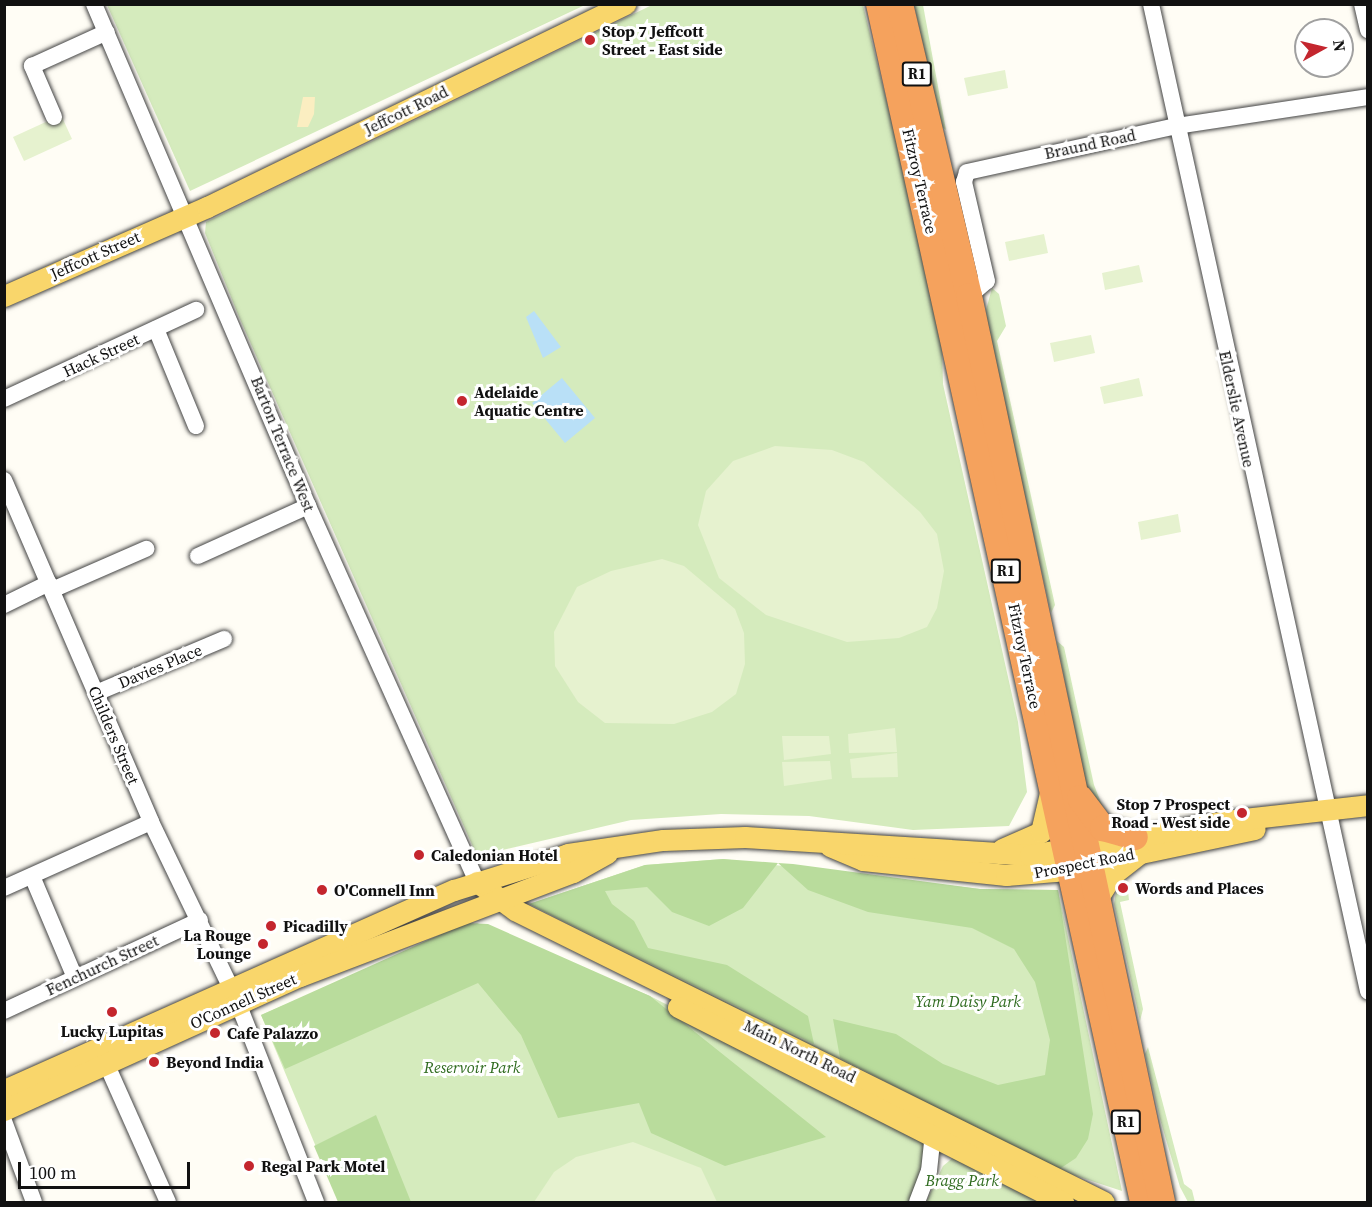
<!DOCTYPE html>
<html>
<head>
<meta charset="utf-8">
<style>
  body { margin:0 }
  #map { position:relative; width:1372px; height:1207px; overflow:hidden; background:#fffdf5; font-family:"Source Serif 4",serif }
  div>[style] { position:absolute }
  [style*='--x'] { left:calc(var(--x)*1px); top:calc(var(--y)*1px); width:calc(var(--w)*1px); rotate:calc(var(--a)*1deg) }
  .green>* { inset:0; background:#d5ebbd }
  .forest>* { inset:0; background:#b9dc9c }
  .sand>* { inset:0; background:#fbeec1 }
  .pitch>* { inset:0; background:#e6f2cf }
  .water>* { inset:0; background:#b9e0f7 }
  .roads { filter:drop-shadow(0 0 2px #444) drop-shadow(0 0 2px #444) }
  .minor>* { height:16px; margin:-8px; padding:0 8px; transform-origin:8px; border-radius:8px; background:#fff }
  .major>* { height:21px; margin:-10.5px; padding:0 10.5px; transform-origin:10.5px; border-radius:10.5px; background:#f9d66b }
  .highway>* { height:26px; margin:-13px; padding:0 13px; transform-origin:13px; border-radius:13px; background:#f5a25d }
  .dots>* { width:16px; height:16px; translate:-50% -50%; box-sizing:border-box; border:3px solid #fff; border-radius:50% }
  span { translate:-50% -50%; white-space:nowrap; text-align:center; line-height:1.15; -webkit-text-stroke:6px #fff; paint-order:stroke }
  .shield-label span { padding:2px 4px; background:#fff; border:2px solid; border-radius:4px; -webkit-text-stroke-width:0 }
  .shield-label { font-size:15px; color:#111; font-weight:700 }
  .poi-label { font-size:16px; color:#111; font-weight:700 }
  .left { translate:0 -50%; text-align:left }
  .right { translate:-100% -50%; text-align:right }
  .street-label { font-size:16px; color:#111 }
  .park-label { font-size:16px; color:#2f6b1f; font-style:italic }
  .frame { position:absolute; inset:0; border:6px solid #111; pointer-events:none }
  .north { position:absolute; left:1294px; top:18px; width:60px; height:60px; box-sizing:border-box; background:#fff; border:2px solid #a0a0a0; border-radius:50%; rotate:82deg; font-size:16px; font-weight:700; line-height:24px; text-align:center; color:#111 }
  .north::after { content:''; display:block; margin:auto; width:21px; height:27px; background:#c4262e; clip-path:polygon(50% 0,100% 100%,50% 72%,0 100%) }
  .scale { position:absolute; left:18px; top:1162px; width:172px; height:27px; box-sizing:border-box; border:3px solid #111; border-top:0; padding-left:8px; font-size:18px; line-height:21px; white-space:nowrap; color:#111; -webkit-text-stroke:4px #fff; paint-order:stroke }
</style>
</head>
<body>
<div id="map">
  <div class="green">
    <i style="clip-path:polygon(107px 5px,585px 5px,190px 191px)"></i>
    <i style="clip-path:polygon(652px 5px,863px 5px,923px 250px,942px 348px,943px 384px,1018px 722px,1027px 792px,1009px 826px,913px 830px,809px 816px,721px 814px,631px 820px,477px 856px,239px 317px,205px 233px,206px 222px)"></i>
    <i style="clip-path:polygon(914px 5px,923px 5px,946px 130px,942px 127px)"></i>
    <i style="clip-path:polygon(992px 288px,999px 294px,1006px 326px,997px 341px,1055px 605px,1051px 613px,989px 336px,986px 310px)"></i>
    <i style="clip-path:polygon(1057px 641px,1064px 647px,1094px 785px,1108px 820px,1087px 793px)"></i>
    <i style="clip-path:polygon(723px 859px,980px 889px,1058px 890px,1122px 1191px,1058px 1170px,821px 1056px,529px 904px,645px 865px)"></i>
    <i style="clip-path:polygon(1118px 881px,1127px 882px,1129px 900px,1120px 902px,1143px 1009px,1140px 1021px,1114px 904px)"></i>
    <i style="clip-path:polygon(477px 923px,650px 996px,930px 1139px,910px 1202px,339px 1202px,261px 1015px)"></i>
    <i style="clip-path:polygon(1148px 1047px,1184px 1184px,1192px 1190px,1195px 1202px,1188px 1202px,1180px 1187px,1160px 1119px,1145px 1054px)"></i>
    <i style="clip-path:polygon(955px 1156px,1051px 1202px,926px 1202px,943px 1166px)"></i>
  </div>
  <div class="forest">
    <i style="clip-path:polygon(723px 859px,778px 863px,793px 864px,980px 889px,1058px 890px,1093px 1114px,1088px 1139px,1076px 1158px,1058px 1170px,840px 1058px,833px 1019px,896px 1034px,943px 1064px,998px 1085px,1045px 1075px,1050px 1040px,1035px 982px,1014px 949px,972px 928px,868px 912px,808px 890px,778px 863px,743px 908px,709px 926px,672px 912px,647px 887px,605px 891px,612px 904px,634px 921px,648px 948px,727px 965px,808px 1016px,814px 1044px,529px 904px,645px 865px)"></i>
    <i style="clip-path:polygon(466px 923px,488px 924px,650px 996px,826px 1137px,725px 1166px,651px 1133px,639px 1103px,558px 1118px,521px 1035px,478px 983px,285px 1069px,261px 1015px)"></i>
    <i style="clip-path:polygon(376px 1115px,411px 1202px,338px 1202px,314px 1146px)"></i>
  </div>
  <div class="sand">
    <i style="clip-path:polygon(303px 97px,315px 97px,314px 114px,308px 127px,297px 127px)"></i>
  </div>
  <div class="pitch">
    <i style="clip-path:polygon(1005px 70px,1008px 88px,968px 96px,964px 78px)"></i>
    <i style="clip-path:polygon(61px 115px,72px 139px,24px 161px,13px 137px)"></i>
    <i style="clip-path:polygon(1044px 234px,1048px 253px,1009px 261px,1005px 242px)"></i>
    <i style="clip-path:polygon(1139px 265px,1143px 282px,1105px 290px,1102px 273px)"></i>
    <i style="clip-path:polygon(1091px 335px,1095px 353px,1054px 362px,1050px 343px)"></i>
    <i style="clip-path:polygon(1139px 378px,1143px 396px,1104px 404px,1100px 387px)"></i>
    <i style="clip-path:polygon(775px 446px,832px 450px,864px 462px,920px 512px,937px 534px,944px 571px,937px 608px,927px 627px,899px 638px,847px 642px,766px 615px,719px 578px,698px 525px,706px 491px,733px 461px)"></i>
    <i style="clip-path:polygon(1178px 514px,1181px 532px,1141px 540px,1138px 522px)"></i>
    <i style="clip-path:polygon(662px 559px,684px 566px,735px 609px,744px 633px,745px 664px,736px 694px,712px 712px,674px 724px,605px 723px,578px 702px,555px 666px,554px 632px,577px 587px,611px 571px)"></i>
    <i style="clip-path:polygon(895px 728px,897px 752px,849px 753px,848px 734px)"></i>
    <i style="clip-path:polygon(782px 736px,829px 736px,831px 754px,784px 760px)"></i>
    <i style="clip-path:polygon(897px 753px,898px 777px,852px 778px,850px 759px)"></i>
    <i style="clip-path:polygon(830px 761px,832px 779px,784px 786px,782px 762px)"></i>
    <i style="clip-path:polygon(633px 1142px,701px 1168px,717px 1202px,534px 1202px,554px 1172px,576px 1157px)"></i>
  </div>
  <div class="water">
    <i style="clip-path:polygon(534px 311px,561px 347px,543px 358px,526px 317px)"></i>
    <i style="clip-path:polygon(562px 378px,595px 418px,565px 443px,532px 403px)"></i>
  </div>
  <div class="roads">
    <div class="minor">
      <i style="--x:94;--y:4;--w:546;--a:66.91"></i>
      <i style="--x:308;--y:506;--w:412;--a:65.8"></i>
      <i style="--x:1151;--y:4;--w:1011;--a:77.6"></i>
      <i style="--x:1362;--y:4;--w:27;--a:77"></i>
      <i style="--x:54;--y:117;--w:56;--a:-113.3"></i>
      <i style="--x:32;--y:66;--w:82;--a:-24.4"></i>
      <i style="--x:969;--y:296;--w:23;--a:-40"></i>
      <i style="--x:987;--y:281;--w:102;--a:-103.1"></i>
      <i style="--x:964;--y:182;--w:10;--a:-73"></i>
      <i style="--x:967;--y:172;--w:215;--a:-12.4"></i>
      <i style="--x:1177;--y:126;--w:193;--a:-8.6"></i>
      <i style="--x:156;--y:329;--w:105;--a:67.6"></i>
      <i style="--x:4;--y:399;--w:212;--a:-24.9"></i>
      <i style="--x:4;--y:480;--w:372;--a:66.7"></i>
      <i style="--x:151;--y:822;--w:184;--a:64.3"></i>
      <i style="--x:198;--y:556;--w:121;--a:-24.4"></i>
      <i style="--x:52;--y:590;--w:103;--a:-23.6"></i>
      <i style="--x:4;--y:605;--w:50;--a:-26.1"></i>
      <i style="--x:96;--y:693;--w:139;--a:-22.9"></i>
      <i style="--x:32;--y:876;--w:111;--a:67.1"></i>
      <i style="--x:4;--y:888;--w:161;--a:-24.2"></i>
      <i style="--x:238;--y:1003;--w:214;--a:68.6"></i>
      <i style="--x:4;--y:1011;--w:216;--a:-24.9"></i>
      <i style="--x:102;--y:1054;--w:162;--a:66"></i>
      <i style="--x:4;--y:1121;--w:86;--a:69.7"></i>
      <i style="--x:917;--y:1202;--w:33;--a:-69"></i>
      <i style="--x:929;--y:1171;--w:36;--a:-84"></i>
    </div>
    <div class="major">
      <i style="--x:4;--y:296;--w:222;--a:-23.7"></i>
      <i style="--x:207;--y:207;--w:465;--a:-25.9"></i>
      <i style="--x:830;--y:846;--w:36;--a:23"></i>
      <i style="--x:863;--y:860;--w:144;--a:6"></i>
      <i style="--x:1006;--y:875;--w:49;--a:-4.7"></i>
      <i style="--x:1055;--y:871;--w:204;--a:-11.9"></i>
      <i style="--x:1002;--y:849;--w:43;--a:-23.6"></i>
      <i style="--x:1041;--y:832;--w:39;--a:-77"></i>
      <i style="--x:477;--y:882;--w:47;--a:36.4"></i>
      <i style="--x:515;--y:910;--w:657;--a:26.37"></i>
      <i style="--x:1099;--y:896;--w:25;--a:-58"></i>
      <i style="--x:1112;--y:875;--w:34;--a:-38"></i>
      <i style="--x:678;--y:1007;--w:432;--a:26.9"></i>
      <i style="--x:4;--y:1090;--w:492;--a:-24"></i>
      <i style="--x:454;--y:890;--w:120;--a:-17.5"></i>
      <i style="--x:568;--y:854;--w:96;--a:-8.4"></i>
      <i style="--x:663;--y:840;--w:82;--a:-2.1"></i>
      <i style="--x:745;--y:837;--w:286;--a:3.6"></i>
      <i style="--x:1030;--y:855;--w:199;--a:-9.8"></i>
      <i style="--x:1226;--y:821;--w:143;--a:-6.4"></i>
      <i style="--x:4;--y:1110;--w:325;--a:-24.4"></i>
      <i style="--x:300;--y:976;--w:292;--a:-20.9"></i>
      <i style="--x:573;--y:872;--w:39;--a:-29"></i>
    </div>
    <div class="highway">
      <i style="--x:879;--y:4;--w:1227;--a:77.57"></i>
      <i style="--x:900;--y:4;--w:300;--a:76.7"></i>
      <i style="--x:969;--y:296;--w:926;--a:77.97"></i>
      <i style="--x:1080;--y:798;--w:38;--a:53"></i>
      <i style="--x:1103;--y:828;--w:33;--a:16"></i>
    </div>
  </div>
  <div class="dots">
    <i style="left:590px;top:40px;background:#c4262e"></i>
    <i style="left:462px;top:401px;background:#c4262e"></i>
    <i style="left:1242px;top:813px;background:#c4262e"></i>
    <i style="left:419px;top:855px;background:#c4262e"></i>
    <i style="left:1123px;top:888px;background:#c4262e"></i>
    <i style="left:322px;top:890px;background:#c4262e"></i>
    <i style="left:271px;top:926px;background:#c4262e"></i>
    <i style="left:263px;top:944px;background:#c4262e"></i>
    <i style="left:112px;top:1012px;background:#c4262e"></i>
    <i style="left:215px;top:1033px;background:#c4262e"></i>
    <i style="left:154px;top:1062px;background:#c4262e"></i>
    <i style="left:249px;top:1166px;background:#c4262e"></i>
  </div>
  <div class="shield-label">
    <span style="left:917px;top:74px">R1</span>
    <span style="left:1006px;top:571px">R1</span>
    <span style="left:1126px;top:1122px">R1</span>
  </div>
  <div class="poi-label">
    <span class="left" style="left:602px;top:40px">Stop 7 Jeffcott<br>Street - East side</span>
    <span class="left" style="left:474px;top:401px">Adelaide<br>Aquatic Centre</span>
    <span class="right" style="left:1230px;top:813px">Stop 7 Prospect<br>Road - West side</span>
    <span class="left" style="left:431px;top:855px">Caledonian Hotel</span>
    <span class="left" style="left:1135px;top:888px">Words and Places</span>
    <span class="left" style="left:334px;top:890px">O'Connell Inn</span>
    <span class="left" style="left:283px;top:926px">Picadilly</span>
    <span class="right" style="left:251px;top:944px">La Rouge<br>Lounge</span>
    <span style="left:112px;top:1031px">Lucky Lupitas</span>
    <span class="left" style="left:227px;top:1033px">Cafe Palazzo</span>
    <span class="left" style="left:166px;top:1062px">Beyond India</span>
    <span class="left" style="left:261px;top:1166px">Regal Park Motel</span>
  </div>
  <div class="street-label">
    <span style="left:406px;top:110px;rotate:-26deg">Jeffcott Road</span>
    <span style="left:1090px;top:144px;rotate:-12deg">Braund Road</span>
    <span style="left:920px;top:181px;rotate:77deg">Fitzroy Terrace</span>
    <span style="left:95px;top:255px;rotate:-24deg">Jeffcott Street</span>
    <span style="left:101px;top:355px;rotate:-25deg">Hack Street</span>
    <span style="left:1237px;top:409px;rotate:78deg">Elderslie Avenue</span>
    <span style="left:283px;top:444px;rotate:68deg">Barton Terrace West</span>
    <span style="left:1025px;top:656px;rotate:78deg">Fitzroy Terrace</span>
    <span style="left:160px;top:666px;rotate:-23deg">Davies Place</span>
    <span style="left:114px;top:735px;rotate:67deg">Childers Street</span>
    <span style="left:1084px;top:863px;rotate:-11deg">Prospect Road</span>
    <span style="left:102px;top:965px;rotate:-25deg">Fenchurch Street</span>
    <span style="left:243px;top:1001px;rotate:-24deg">O'Connell Street</span>
    <span style="left:800px;top:1051px;rotate:26deg">Main North Road</span>
  </div>
  <div class="park-label">
    <span style="left:968px;top:1001px">Yam Daisy Park</span>
    <span style="left:472px;top:1067px">Reservoir Park</span>
    <span style="left:962px;top:1180px">Bragg Park</span>
  </div>
  <div class="frame"></div>
  <div class="north">N</div>
  <div class="scale">100 m</div>
</div>
</body>
</html>
